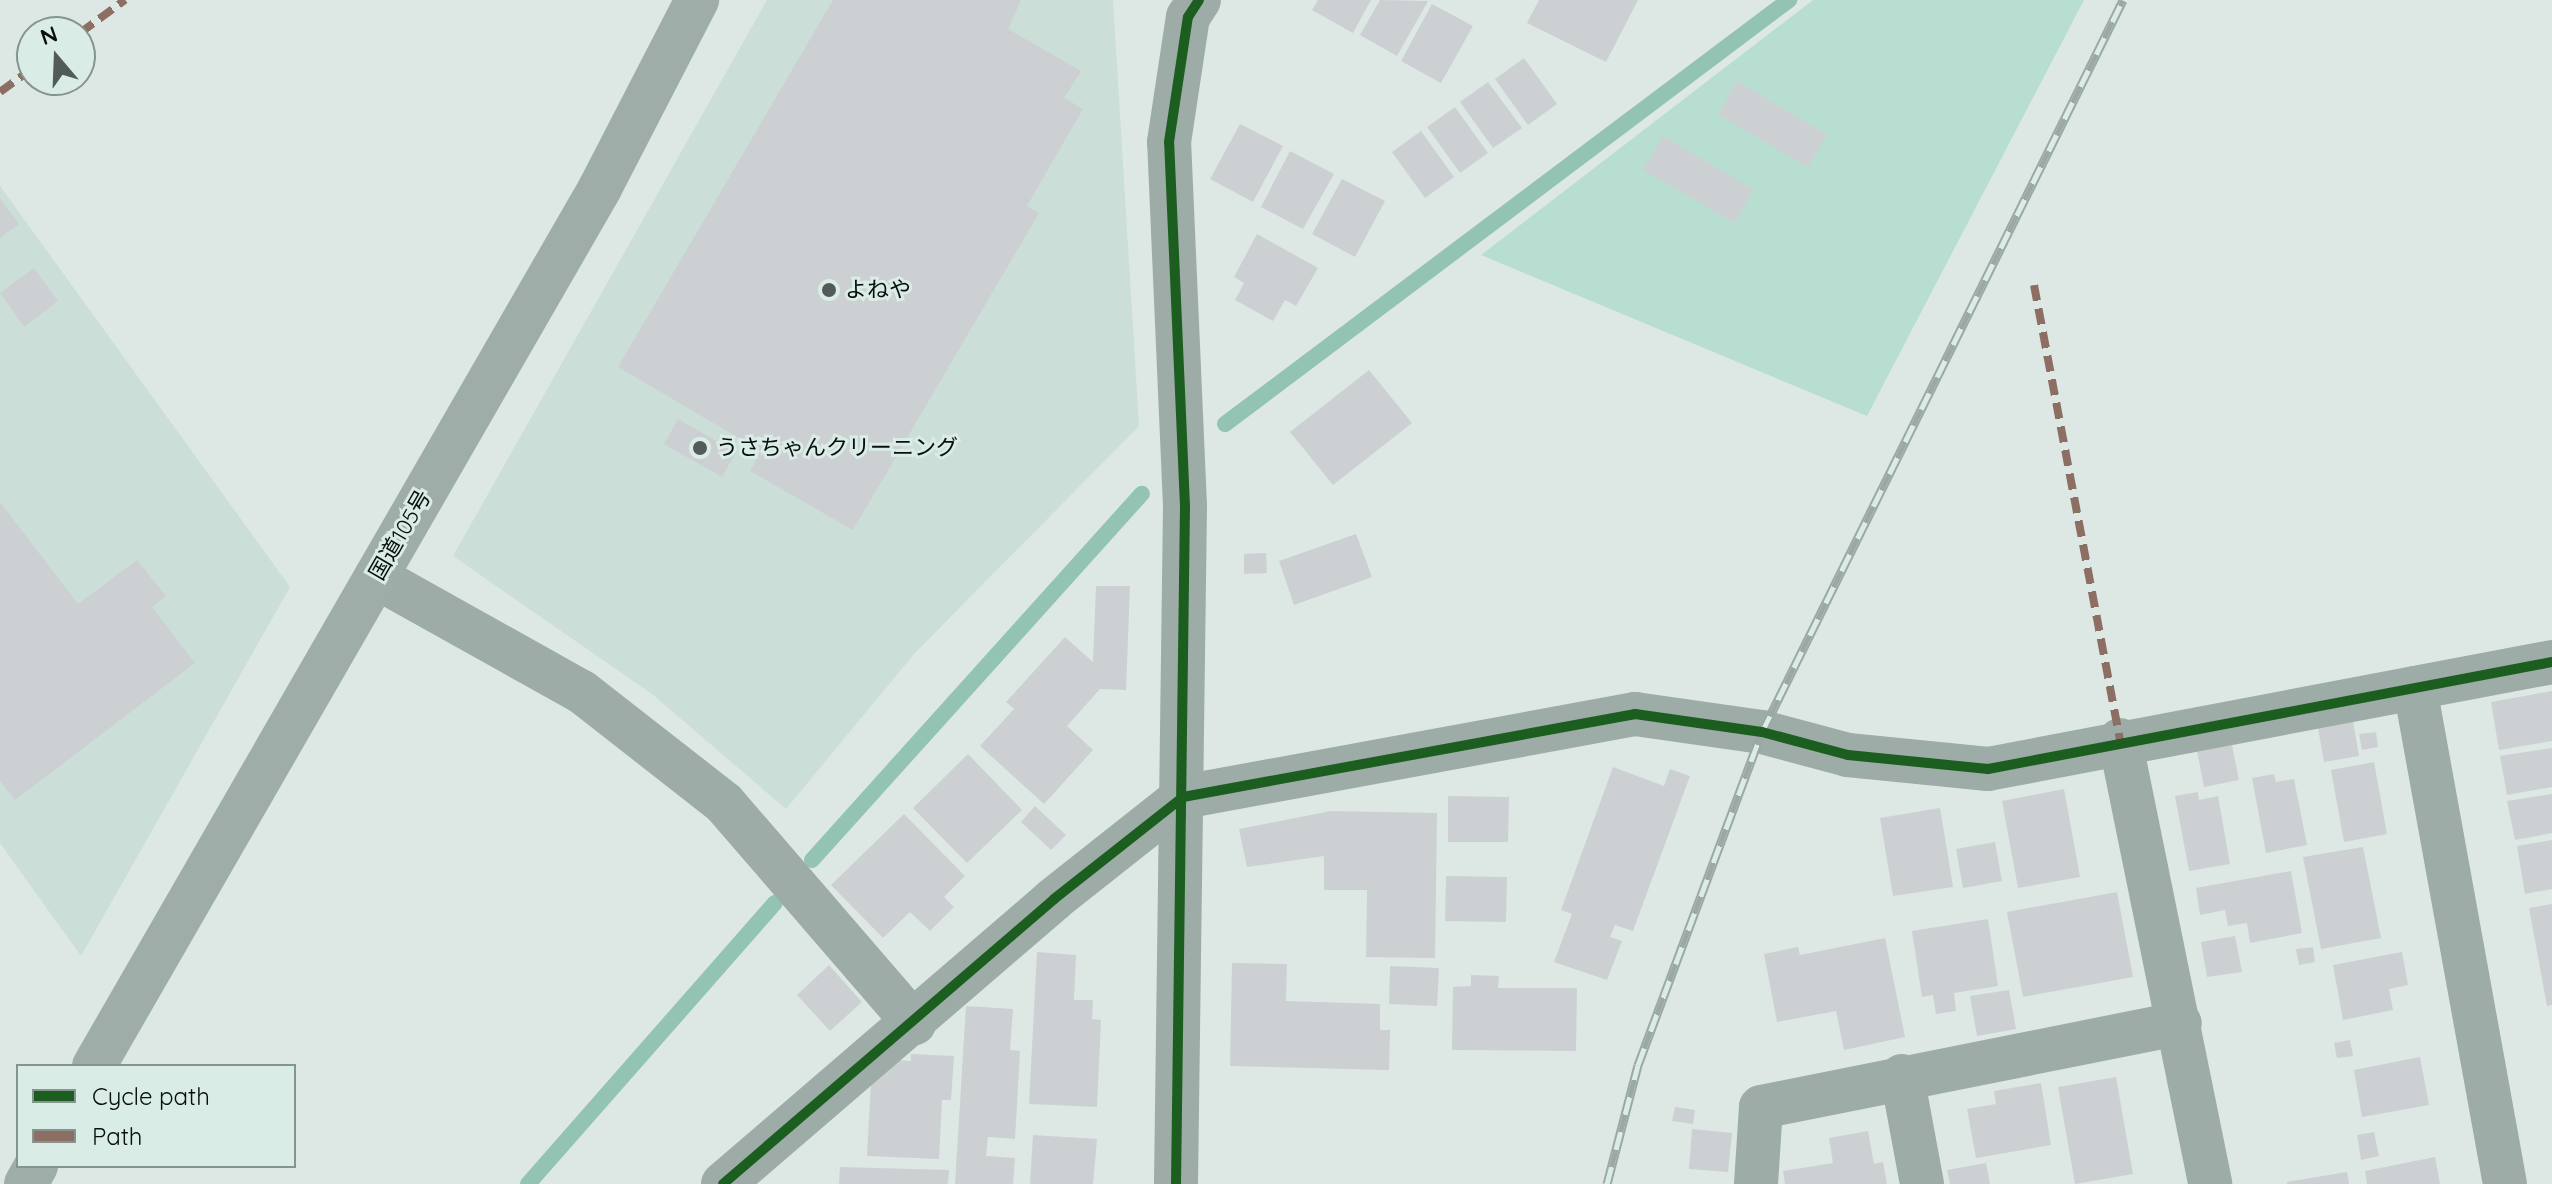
<!DOCTYPE html>
<html>
<head>
<meta charset="utf-8">
<style>
  body { margin:0 }
  #map { position:relative; width:2552px; height:1184px; overflow:hidden; background:#dde8e4; font-family:Quicksand,"Noto Sans JP",sans-serif }
  div>[style] { position:absolute }
  [style*='--x'] { left:calc(var(--x)*1px); top:calc(var(--y)*1px); width:calc(var(--w)*1px); rotate:calc(var(--a)*1deg) }
  .built>* { inset:0; background:#cbded7 }
  .green>* { inset:0; background:#b8ded1 }
  .stream>* { height:16px; margin:-8px; padding:0 8px; transform-origin:8px; border-radius:8px; background:#93c4b3 }
  .building>* { inset:0; background:#ccd0d2 }
  .minor>* { height:44px; margin:-22px; padding:0 22px; transform-origin:22px; border-radius:22px; background:#9daca7 }
  .tertiary>* { height:44px; margin:-22px; padding:0 22px; transform-origin:22px; border-radius:22px; background:#9daca7 }
  .trunk>* { height:44px; margin:-22px; padding:0 22px; transform-origin:22px; border-radius:22px; background:#9fada8 }
  .rail>* { height:9px; margin-top:-4.5px; transform-origin:0; background:repeating-linear-gradient(90deg,#d9ece5 0 18px,#9ca8a3 0 36px); box-sizing:border-box; border-block:2px solid #9ca8a3 }
  .quiet>* { height:8px; margin-top:-4px; transform-origin:0; background:repeating-linear-gradient(90deg,#8d6e63 0 16px,transparent 0 24px) }
  .cycleway>* { height:10px; margin:-5px; padding:0 5px; transform-origin:5px; border-radius:5px; background:#1b5e20 }
  .dots>* { width:22px; height:22px; translate:-50% -50%; box-sizing:border-box; border:4px solid #d9ece5; border-radius:50% }
  span { translate:-50% -50%; white-space:nowrap; text-align:center; line-height:1.15; -webkit-text-stroke:6px #d9ece5; paint-order:stroke }
  .poi-label { font-size:22px; color:#080f0d }
  .left { translate:0 -50%; text-align:left }
  .street-label { font-size:22px; color:#080f0d }
  .legend { position:absolute; left:16px; top:1064px; width:280px; height:104px; box-sizing:border-box; background:#d9ece5; border:2px solid #85948f; margin:0; padding:10px 14px; list-style:none; font-size:24px; color:#080f0d }
  .legend li { display:flex; align-items:center; gap:16px; height:40px }
  .legend b { width:40px; border:2px solid #85948f }
  .north { position:absolute; left:16px; top:16px; width:80px; height:80px; box-sizing:border-box; background:#d9ece5; border:2px solid #85948f; border-radius:50%; rotate:341deg; font-size:22px; font-weight:700; line-height:32px; text-align:center; color:#080f0d }
  .north::after { content:''; display:block; margin:auto; width:28px; height:36px; background:#535b58; clip-path:polygon(50% 0,100% 100%,50% 72%,0 100%) }
</style>
</head>
<body>
<div id="map">
  <div class="built">
    <i style="clip-path:polygon(767px 0,1113px 0,1139px 426px,914px 654px,786px 809px,652px 694px,453px 556px)"></i>
    <i style="clip-path:polygon(0 186px,290px 587px,81px 956px,0 843px)"></i>
  </div>
  <div class="green">
    <i style="clip-path:polygon(1813px 0,2084px 0,1867px 416px,1481px 255px)"></i>
  </div>
  <div class="stream">
    <i style="--x:1225;--y:424;--w:706;--a:-36.93"></i>
    <i style="--x:812;--y:860;--w:493;--a:-48"></i>
    <i style="--x:528;--y:1184;--w:374;--a:-48.7"></i>
  </div>
  <div class="building">
    <i style="clip-path:polygon(833px 0,1021px 0,1008px 29px,1081px 71px,1064px 98px,1083px 109px,1027px 206px,1039px 213px,853px 530px,750px 471px,761px 451px,618px 367px)"></i>
    <i style="clip-path:polygon(1318px 0,1371px 0,1353px 33px,1312px 10px)"></i>
    <i style="clip-path:polygon(1380px 0,1428px 1px,1397px 56px,1360px 35px)"></i>
    <i style="clip-path:polygon(1539px 0,1638px 0,1606px 62px,1527px 23px)"></i>
    <i style="clip-path:polygon(1432px 4px,1473px 26px,1441px 83px,1401px 61px)"></i>
    <i style="clip-path:polygon(1524px 58px,1557px 104px,1528px 125px,1495px 79px)"></i>
    <i style="clip-path:polygon(1737px 81px,1827px 135px,1808px 167px,1718px 115px)"></i>
    <i style="clip-path:polygon(1488px 82px,1522px 128px,1493px 148px,1460px 102px)"></i>
    <i style="clip-path:polygon(1455px 107px,1488px 153px,1460px 173px,1427px 127px)"></i>
    <i style="clip-path:polygon(1240px 124px,1283px 146px,1253px 202px,1210px 179px)"></i>
    <i style="clip-path:polygon(1421px 131px,1454px 177px,1425px 198px,1392px 152px)"></i>
    <i style="clip-path:polygon(1663px 136px,1754px 190px,1734px 223px,1643px 170px)"></i>
    <i style="clip-path:polygon(1290px 151px,1334px 174px,1303px 229px,1261px 207px)"></i>
    <i style="clip-path:polygon(1342px 179px,1385px 201px,1355px 257px,1312px 234px)"></i>
    <i style="clip-path:polygon(0 198px,19px 224px,0 238px)"></i>
    <i style="clip-path:polygon(1257px 234px,1318px 268px,1296px 306px,1285px 300px,1273px 321px,1235px 300px,1244px 283px,1234px 277px)"></i>
    <i style="clip-path:polygon(34px 268px,58px 301px,24px 327px,0 293px)"></i>
    <i style="clip-path:polygon(1369px 370px,1412px 423px,1333px 485px,1290px 432px)"></i>
    <i style="clip-path:polygon(678px 419px,736px 452px,722px 477px,664px 444px)"></i>
    <i style="clip-path:polygon(0 502px,78px 604px,137px 560px,166px 596px,152px 607px,195px 663px,15px 800px,0 781px)"></i>
    <i style="clip-path:polygon(1356px 534px,1372px 577px,1294px 605px,1279px 561px)"></i>
    <i style="clip-path:polygon(1266px 553px,1267px 573px,1244px 574px,1244px 554px)"></i>
    <i style="clip-path:polygon(1096px 586px,1130px 586px,1126px 690px,1100px 689px,1067px 726px,1093px 750px,1044px 804px,980px 746px,1014px 709px,1006px 702px,1065px 637px,1093px 662px)"></i>
    <i style="clip-path:polygon(2552px 691px,2552px 741px,2499px 750px,2491px 702px)"></i>
    <i style="clip-path:polygon(2353px 721px,2359px 756px,2324px 762px,2318px 728px)"></i>
    <i style="clip-path:polygon(2376px 732px,2378px 747px,2362px 750px,2359px 734px)"></i>
    <i style="clip-path:polygon(2232px 745px,2239px 780px,2204px 787px,2197px 751px)"></i>
    <i style="clip-path:polygon(2552px 748px,2552px 787px,2507px 795px,2500px 756px)"></i>
    <i style="clip-path:polygon(968px 754px,1022px 810px,967px 863px,913px 808px)"></i>
    <i style="clip-path:polygon(2374px 762px,2387px 834px,2344px 842px,2331px 770px)"></i>
    <i style="clip-path:polygon(1613px 767px,1664px 786px,1670px 769px,1690px 776px,1633px 931px,1615px 925px,1610px 937px,1622px 941px,1607px 980px,1554px 962px,1572px 914px,1561px 910px)"></i>
    <i style="clip-path:polygon(2274px 774px,2276px 782px,2294px 779px,2307px 845px,2266px 853px,2252px 778px)"></i>
    <i style="clip-path:polygon(2064px 789px,2080px 877px,2018px 888px,2002px 801px)"></i>
    <i style="clip-path:polygon(2198px 792px,2199px 800px,2218px 796px,2230px 864px,2189px 871px,2175px 796px)"></i>
    <i style="clip-path:polygon(2552px 794px,2552px 833px,2515px 840px,2507px 801px)"></i>
    <i style="clip-path:polygon(1448px 796px,1509px 797px,1508px 842px,1448px 842px)"></i>
    <i style="clip-path:polygon(1035px 806px,1066px 835px,1051px 850px,1021px 822px)"></i>
    <i style="clip-path:polygon(1940px 808px,1953px 887px,1893px 896px,1880px 818px)"></i>
    <i style="clip-path:polygon(1331px 811px,1437px 813px,1435px 958px,1366px 957px,1367px 890px,1324px 890px,1324px 856px,1247px 867px,1239px 829px)"></i>
    <i style="clip-path:polygon(904px 814px,965px 876px,944px 897px,954px 907px,930px 931px,910px 912px,883px 938px,831px 885px)"></i>
    <i style="clip-path:polygon(2552px 840px,2552px 889px,2525px 894px,2517px 846px)"></i>
    <i style="clip-path:polygon(1995px 842px,2002px 881px,1963px 888px,1956px 849px)"></i>
    <i style="clip-path:polygon(2363px 847px,2381px 938px,2321px 949px,2303px 857px)"></i>
    <i style="clip-path:polygon(2291px 871px,2302px 933px,2250px 943px,2247px 923px,2228px 926px,2225px 910px,2200px 915px,2196px 888px)"></i>
    <i style="clip-path:polygon(1446px 876px,1507px 877px,1506px 922px,1445px 921px)"></i>
    <i style="clip-path:polygon(2117px 892px,2133px 977px,2023px 997px,2007px 912px)"></i>
    <i style="clip-path:polygon(2552px 904px,2552px 1005px,2547px 1006px,2529px 908px)"></i>
    <i style="clip-path:polygon(1988px 919px,1998px 986px,1954px 993px,1956px 1011px,1936px 1014px,1933px 995px,1922px 997px,1912px 931px)"></i>
    <i style="clip-path:polygon(2235px 936px,2242px 972px,2207px 977px,2201px 942px)"></i>
    <i style="clip-path:polygon(1885px 938px,1905px 1037px,1844px 1050px,1836px 1011px,1777px 1022px,1764px 954px,1798px 947px,1800px 955px)"></i>
    <i style="clip-path:polygon(2313px 947px,2315px 962px,2299px 965px,2296px 949px)"></i>
    <i style="clip-path:polygon(1037px 952px,1076px 955px,1074px 1000px,1093px 1000px,1092px 1019px,1101px 1020px,1097px 1107px,1029px 1104px)"></i>
    <i style="clip-path:polygon(2402px 952px,2408px 985px,2389px 989px,2393px 1010px,2343px 1020px,2333px 965px)"></i>
    <i style="clip-path:polygon(1232px 963px,1287px 964px,1286px 1001px,1380px 1004px,1380px 1030px,1390px 1030px,1389px 1070px,1230px 1066px)"></i>
    <i style="clip-path:polygon(829px 965px,862px 1002px,830px 1031px,797px 995px)"></i>
    <i style="clip-path:polygon(1390px 966px,1439px 968px,1437px 1006px,1389px 1004px)"></i>
    <i style="clip-path:polygon(1471px 975px,1499px 976px,1498px 988px,1577px 988px,1576px 1051px,1452px 1050px,1453px 987px,1471px 986px)"></i>
    <i style="clip-path:polygon(2009px 990px,2016px 1029px,1977px 1036px,1970px 996px)"></i>
    <i style="clip-path:polygon(966px 1006px,1013px 1009px,1010px 1050px,1020px 1051px,1015px 1139px,988px 1137px,986px 1156px,1015px 1158px,1013px 1184px,955px 1184px)"></i>
    <i style="clip-path:polygon(2350px 1040px,2353px 1056px,2337px 1058px,2334px 1043px)"></i>
    <i style="clip-path:polygon(911px 1054px,954px 1056px,951px 1100px,942px 1100px,939px 1159px,867px 1156px,871px 1083px,897px 1060px,911px 1061px)"></i>
    <i style="clip-path:polygon(2420px 1057px,2429px 1105px,2362px 1117px,2354px 1070px)"></i>
    <i style="clip-path:polygon(2116px 1077px,2133px 1174px,2075px 1184px,2058px 1087px)"></i>
    <i style="clip-path:polygon(2041px 1083px,2051px 1145px,1976px 1158px,1967px 1109px,1996px 1104px,1994px 1091px)"></i>
    <i style="clip-path:polygon(1675px 1107px,1695px 1110px,1693px 1124px,1672px 1121px)"></i>
    <i style="clip-path:polygon(1692px 1129px,1732px 1133px,1728px 1172px,1689px 1169px)"></i>
    <i style="clip-path:polygon(1868px 1131px,1874px 1164px,1883px 1162px,1887px 1184px,1785px 1184px,1783px 1171px,1833px 1163px,1829px 1138px)"></i>
    <i style="clip-path:polygon(2374px 1132px,2379px 1156px,2361px 1160px,2357px 1135px)"></i>
    <i style="clip-path:polygon(1033px 1135px,1097px 1139px,1093px 1184px,1030px 1184px)"></i>
    <i style="clip-path:polygon(2435px 1157px,2440px 1184px,2367px 1184px,2365px 1171px)"></i>
    <i style="clip-path:polygon(1986px 1163px,1990px 1184px,1950px 1184px,1947px 1170px)"></i>
    <i style="clip-path:polygon(840px 1167px,949px 1170px,948px 1184px,839px 1184px)"></i>
    <i style="clip-path:polygon(2347px 1172px,2349px 1184px,2287px 1184px,2287px 1182px)"></i>
  </div>
  <div class="minor">
    <i style="--x:376;--y:577;--w:236;--a:29.2"></i>
    <i style="--x:582;--y:692;--w:180;--a:38"></i>
    <i style="--x:724;--y:803;--w:291;--a:49.2"></i>
    <i style="--x:2415;--y:688;--w:504;--a:79.72"></i>
    <i style="--x:2120;--y:740;--w:453;--a:78.5"></i>
    <i style="--x:1902;--y:1076;--w:110;--a:79.5"></i>
    <i style="--x:723;--y:1184;--w:437;--a:-40.7"></i>
    <i style="--x:1054;--y:899;--w:164;--a:-38.3"></i>
    <i style="--x:1183;--y:797;--w:460;--a:-10.4"></i>
    <i style="--x:1635;--y:714;--w:128;--a:8.1"></i>
    <i style="--x:1762;--y:732;--w:89;--a:15"></i>
    <i style="--x:1848;--y:755;--w:141;--a:5.7"></i>
    <i style="--x:1988;--y:769;--w:574;--a:-10.74"></i>
    <i style="--x:1756;--y:1184;--w:77;--a:-86.3"></i>
    <i style="--x:1761;--y:1107;--w:427;--a:-11.3"></i>
  </div>
  <div class="tertiary">
    <i style="--x:1176;--y:1184;--w:678;--a:-89.24"></i>
    <i style="--x:1185;--y:506;--w:364;--a:-92.5"></i>
    <i style="--x:1169;--y:142;--w:126;--a:-81.4"></i>
    <i style="--x:1188;--y:17;--w:20;--a:-57"></i>
  </div>
  <div class="trunk">
    <i style="--x:94;--y:1066;--w:1013;--a:-60.04"></i>
    <i style="--x:600;--y:188;--w:212;--a:-62.7"></i>
    <i style="--x:26;--y:1184;--w:21;--a:-61"></i>
  </div>
  <div class="rail">
    <i style="--x:1607;--y:1184;--w:123;--a:-75.4"></i>
    <i style="--x:1638;--y:1065;--w:355;--a:-69.6"></i>
    <i style="--x:1762;--y:732;--w:816;--a:-63.75"></i>
  </div>
  <div class="quiet">
    <i style="--x:80;--y:33;--w:56;--a:-36.3"></i>
    <i style="--x:0;--y:92;--w:39;--a:-36"></i>
    <i style="--x:2034;--y:285;--w:463;--a:79.3"></i>
  </div>
  <div class="cycleway">
    <i style="--x:723;--y:1184;--w:437;--a:-40.7"></i>
    <i style="--x:1054;--y:899;--w:164;--a:-38.3"></i>
    <i style="--x:1183;--y:797;--w:460;--a:-10.4"></i>
    <i style="--x:1635;--y:714;--w:128;--a:8.1"></i>
    <i style="--x:1762;--y:732;--w:89;--a:15"></i>
    <i style="--x:1848;--y:755;--w:141;--a:5.7"></i>
    <i style="--x:1988;--y:769;--w:574;--a:-10.74"></i>
    <i style="--x:1176;--y:1184;--w:678;--a:-89.24"></i>
    <i style="--x:1185;--y:506;--w:364;--a:-92.5"></i>
    <i style="--x:1169;--y:142;--w:126;--a:-81.4"></i>
    <i style="--x:1188;--y:17;--w:20;--a:-57"></i>
  </div>
  <div class="dots">
    <i style="left:829px;top:290px;background:#535b58"></i>
    <i style="left:700px;top:448px;background:#535b58"></i>
  </div>
  <div class="poi-label">
    <span class="left" style="left:845px;top:290px">よねや</span>
    <span class="left" style="left:716px;top:448px">うさちゃんクリーニング</span>
  </div>
  <div class="street-label">
    <span style="left:400px;top:535px;rotate:-60deg">国道105号</span>
  </div>
  <ul class="legend">
  <li><b style="height:10px;background:#1b5e20"></b>Cycle path</li>
  <li><b style="height:10px;background:#8d6e63"></b>Path</li>
  </ul>
  <div class="north">N</div>
</div>
</body>
</html>
